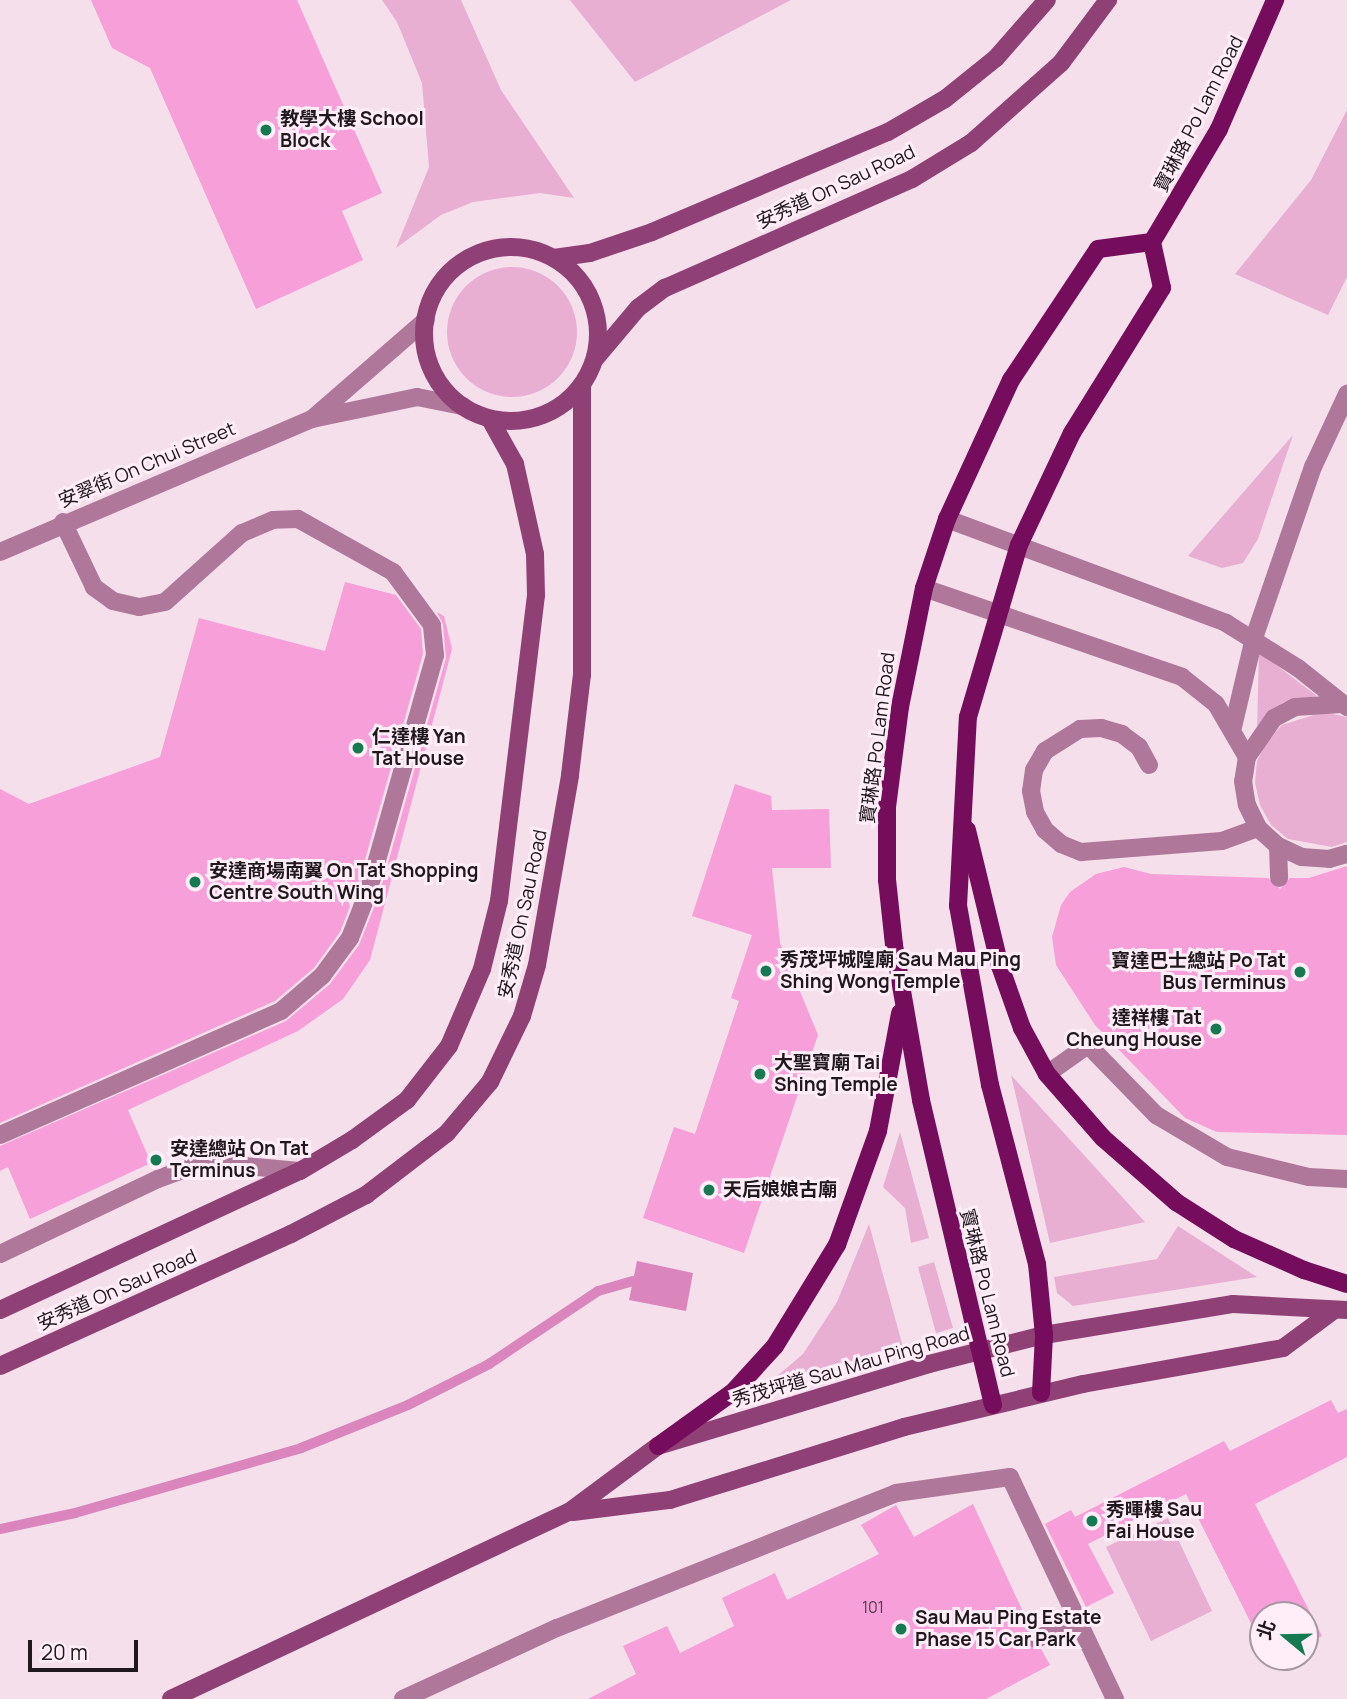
<!DOCTYPE html>
<html>
<head>
<meta charset="utf-8">
<style>
  body { margin:0 }
  #map { position:relative; width:1347px; height:1699px; overflow:hidden; background:#f4dfeb; font-family:Manrope,"Noto Sans TC",sans-serif }
  div>[style] { position:absolute }
  [style*='--x'] { left:calc(var(--x)*1px); top:calc(var(--y)*1px); width:calc(var(--w)*1px); rotate:calc(var(--a)*1deg) }
  .green>* { inset:0; background:#e9afd3 }
  .round { border-radius:50% }
  .water>* { inset:0; background:#da86bd }
  .stream>* { height:10px; margin:-5px; padding:0 5px; transform-origin:5px; border-radius:5px; background:#da86bd }
  .building>* { inset:0; background:#f69fd8 }
  .lane>* { height:18px; margin:-9px; padding:0 9px; transform-origin:9px; border-radius:9px; background:#af789b }
  .street>* { height:18px; margin:-9px; padding:0 9px; transform-origin:9px; border-radius:9px; background:#af789b }
  .secondary>* { height:18px; margin:-9px; padding:0 9px; transform-origin:9px; border-radius:9px; background:#8f4176 }
  .secondary>.ring { margin:-9px; padding:0; box-sizing:content-box; background:none; border:18px solid #8f4176; border-radius:50% }
  .primary>* { height:18px; margin:-9px; padding:0 9px; transform-origin:9px; border-radius:9px; background:#750d5c }
  .dots>* { width:19px; height:19px; translate:-50% -50%; box-sizing:border-box; border:4px solid #ffedf8; border-radius:50% }
  span { translate:-50% -50%; white-space:nowrap; text-align:center; line-height:1.15; -webkit-text-stroke:6px #ffedf8; paint-order:stroke }
  .number-label { font-size:16px; color:#553a4c }
  .number-label span { -webkit-text-stroke-width:0 }
  .street-label { font-size:19px; color:#1f181d }
  .poi-label { font-size:19px; color:#1f181d; font-weight:700 }
  .left { translate:0 -50%; text-align:left }
  .right { translate:-100% -50%; text-align:right }
  .north { position:absolute; left:1249px; top:1601px; width:70px; height:70px; box-sizing:border-box; background:#ffedf8; border:2px solid #a598a0; border-radius:50%; rotate:289deg; font-size:19px; font-weight:700; line-height:28px; text-align:center; color:#1f181d }
  .north::after { content:''; display:block; margin:auto; width:24px; height:32px; background:#157a52; clip-path:polygon(50% 0,100% 100%,50% 72%,0 100%) }
  .scale { position:absolute; left:28px; top:1640px; width:110px; height:32px; box-sizing:border-box; border:4px solid #1f181d; border-top:0; padding-left:9px; font-size:21px; line-height:24px; white-space:nowrap; color:#1f181d; -webkit-text-stroke:5px #ffedf8; paint-order:stroke }
</style>
</head>
<body>
<div id="map">
  <div class="green">
    <i style="clip-path:polygon(382px 0,461px 0,501px 90px,574px 198px,540px 193px,473px 202px,441px 215px,396px 248px,429px 167px,422px 83px,397px 22px)"></i>
    <i style="clip-path:polygon(570px 0,791px 0,635px 82px)"></i>
    <i style="clip-path:polygon(1347px 110px,1347px 277px,1328px 315px,1235px 274px,1311px 180px)"></i>
    <i class="round" style="left:447px;top:267px;width:130px;height:130px"></i>
    <i style="clip-path:polygon(1293px 435px,1258px 539px,1243px 563px,1222px 568px,1188px 556px)"></i>
    <i style="clip-path:polygon(1259px 652px,1317px 696px,1282px 703px,1257px 730px)"></i>
    <i style="clip-path:polygon(1323px 712px,1347px 717px,1347px 842px,1332px 847px,1288px 839px,1271px 825px,1260px 805px,1255px 783px,1257px 761px,1267px 741px,1282px 725px)"></i>
    <i style="clip-path:polygon(1011px 1075px,1145px 1222px,1050px 1243px)"></i>
    <i style="clip-path:polygon(900px 1132px,929px 1238px,911px 1243px,905px 1208px,883px 1187px)"></i>
    <i style="clip-path:polygon(869px 1224px,903px 1347px,769px 1383px,803px 1354px,837px 1302px)"></i>
    <i style="clip-path:polygon(1178px 1226px,1257px 1277px,1073px 1306px,1057px 1293px,1054px 1277px,1157px 1259px)"></i>
    <i style="clip-path:polygon(934px 1262px,953px 1328px,936px 1333px,918px 1267px)"></i>
    <i style="clip-path:polygon(1168px 1518px,1212px 1611px,1151px 1641px,1106px 1547px)"></i>
  </div>
  <div class="water">
    <i style="clip-path:polygon(637px 1261px,693px 1273px,686px 1311px,629px 1300px)"></i>
  </div>
  <div class="stream">
    <i style="--x:0;--y:1529;--w:77;--a:-12"></i>
    <i style="--x:75;--y:1513;--w:235;--a:-16"></i>
    <i style="--x:301;--y:1448;--w:115;--a:-21.9"></i>
    <i style="--x:408;--y:1405;--w:91;--a:-26.8"></i>
    <i style="--x:489;--y:1364;--w:131;--a:-33.8"></i>
    <i style="--x:598;--y:1291;--w:36;--a:-16"></i>
  </div>
  <div class="building">
    <i style="clip-path:polygon(91px 0,297px 0,382px 193px,342px 211px,363px 260px,256px 309px,150px 68px,112px 48px)"></i>
    <i style="clip-path:polygon(345px 582px,396px 595px,421px 629px,423px 654px,357px 888px,340px 932px,314px 968px,275px 1001px,0 1123px,0 789px,29px 804px,160px 757px,199px 618px,325px 651px)"></i>
    <i style="clip-path:polygon(437px 612px,444px 616px,452px 649px,370px 960px,343px 999px,298px 1031px,128px 1110px,151px 1163px,30px 1219px,8px 1167px,0 1171px,0 1146px,286px 1021px,330px 984px,359px 945px,379px 895px,446px 658px,443px 624px)"></i>
    <i style="clip-path:polygon(735px 784px,771px 796px,772px 810px,829px 809px,831px 868px,772px 868px,780px 943px,818px 1035px,744px 1253px,643px 1218px,674px 1127px,695px 1134px,739px 1001px,731px 998px,752px 935px,692px 916px)"></i>
    <i style="clip-path:polygon(1347px 866px,1347px 1135px,1217px 1132px,1185px 1118px,1095px 1025px,1056px 965px,1052px 937px,1061px 905px,1070px 892px,1096px 874px,1124px 867px,1151px 874px,1268px 878px,1280px 889px,1290px 878px,1309px 878px)"></i>
    <i style="clip-path:polygon(1331px 1400px,1338px 1413px,1347px 1409px,1347px 1457px,1255px 1504px,1322px 1636px,1305px 1645px,1305px 1615px,1263px 1615px,1263px 1647px,1186px 1494px,1088px 1544px,1114px 1593px,1086px 1607px,1045px 1524px,1071px 1510px,1075px 1517px,1224px 1441px,1230px 1451px)"></i>
    <i style="clip-path:polygon(973px 1504px,1031px 1629px,1026px 1644px,1041px 1649px,1050px 1665px,986px 1699px,588px 1699px,636px 1674px,623px 1646px,667px 1626px,680px 1653px,734px 1626px,722px 1598px,775px 1573px,787px 1600px,879px 1554px,861px 1525px,896px 1505px,914px 1537px)"></i>
  </div>
  <div class="lane">
    <i style="--x:947;--y:519;--w:298;--a:20.4"></i>
    <i style="--x:1226;--y:623;--w:85;--a:32"></i>
    <i style="--x:1298;--y:668;--w:63;--a:38.5"></i>
    <i style="--x:924;--y:588;--w:273;--a:19"></i>
    <i style="--x:1182;--y:677;--w:43;--a:38.5"></i>
    <i style="--x:1216;--y:704;--w:61;--a:59.7"></i>
    <i style="--x:1341;--y:704;--w:46;--a:176.3"></i>
    <i style="--x:1295;--y:707;--w:24;--a:152"></i>
    <i style="--x:1274;--y:718;--w:47;--a:124.7"></i>
    <i style="--x:1247;--y:757;--w:24;--a:99"></i>
    <i style="--x:1243;--y:781;--w:24;--a:81"></i>
    <i style="--x:1247;--y:805;--w:25;--a:64"></i>
    <i style="--x:1258;--y:828;--w:27;--a:42"></i>
    <i style="--x:1278;--y:846;--w:26;--a:25"></i>
    <i style="--x:1302;--y:857;--w:27;--a:4"></i>
    <i style="--x:1329;--y:859;--w:19;--a:-16"></i>
    <i style="--x:1233;--y:727;--w:91;--a:-76.7"></i>
    <i style="--x:1254;--y:638;--w:181;--a:-71"></i>
    <i style="--x:1313;--y:467;--w:81;--a:-65"></i>
    <i style="--x:1149;--y:765;--w:21;--a:-119"></i>
    <i style="--x:1139;--y:747;--w:21;--a:-143"></i>
    <i style="--x:1122;--y:734;--w:22;--a:-164"></i>
    <i style="--x:1101;--y:728;--w:21;--a:177"></i>
    <i style="--x:1080;--y:729;--w:41;--a:147.8"></i>
    <i style="--x:1045;--y:751;--w:22;--a:120"></i>
    <i style="--x:1034;--y:770;--w:21;--a:98"></i>
    <i style="--x:1031;--y:791;--w:21;--a:79"></i>
    <i style="--x:1035;--y:812;--w:21;--a:61"></i>
    <i style="--x:1045;--y:830;--w:21;--a:41"></i>
    <i style="--x:1061;--y:844;--w:22;--a:22"></i>
    <i style="--x:1081;--y:852;--w:141;--a:-4.5"></i>
    <i style="--x:1222;--y:841;--w:38;--a:-20"></i>
    <i style="--x:1278;--y:846;--w:32;--a:88"></i>
    <i style="--x:1047;--y:1074;--w:50;--a:-35.3"></i>
    <i style="--x:1088;--y:1045;--w:98;--a:45.8"></i>
    <i style="--x:1156;--y:1115;--w:82;--a:30.6"></i>
    <i style="--x:1227;--y:1157;--w:84;--a:13.7"></i>
    <i style="--x:1309;--y:1177;--w:38;--a:3"></i>
    <i style="--x:0;--y:1135;--w:307;--a:-23.8"></i>
    <i style="--x:281;--y:1011;--w:54;--a:-40.5"></i>
    <i style="--x:322;--y:976;--w:47;--a:-53.6"></i>
    <i style="--x:350;--y:938;--w:49;--a:-68.6"></i>
    <i style="--x:368;--y:892;--w:246;--a:-74.2"></i>
    <i style="--x:435;--y:655;--w:30;--a:-96"></i>
    <i style="--x:432;--y:625;--w:66;--a:-126.3"></i>
    <i style="--x:393;--y:572;--w:109;--a:-150.8"></i>
    <i style="--x:298;--y:519;--w:25;--a:178"></i>
    <i style="--x:273;--y:520;--w:34;--a:157"></i>
    <i style="--x:242;--y:533;--w:103;--a:138.1"></i>
    <i style="--x:165;--y:602;--w:26;--a:169"></i>
    <i style="--x:139;--y:607;--w:27;--a:-167"></i>
    <i style="--x:113;--y:601;--w:24;--a:-144"></i>
    <i style="--x:94;--y:587;--w:72;--a:-115.5"></i>
    <i style="--x:0;--y:1254;--w:175;--a:-25.4"></i>
    <i style="--x:158;--y:1179;--w:49;--a:-20.3"></i>
    <i style="--x:204;--y:1162;--w:96;--a:5.4"></i>
    <i style="--x:1036;--y:1639;--w:46;--a:-23.2"></i>
    <i style="--x:403;--y:1699;--w:170;--a:-24.8"></i>
    <i style="--x:557;--y:1628;--w:365;--a:-21.7"></i>
    <i style="--x:896;--y:1493;--w:115;--a:-8"></i>
    <i style="--x:1010;--y:1477;--w:246;--a:64.7"></i>
  </div>
  <div class="street">
    <i style="--x:312;--y:419;--w:151;--a:-41"></i>
    <i style="--x:0;--y:552;--w:339;--a:-23.1"></i>
    <i style="--x:312;--y:419;--w:107;--a:-11.8"></i>
    <i style="--x:417;--y:397;--w:47;--a:11.1"></i>
  </div>
  <div class="secondary">
    <i class="ring" style="left:424px;top:247px;width:156px;height:156px"></i>
    <i style="--x:554;--y:258;--w:36;--a:-8"></i>
    <i style="--x:590;--y:253;--w:65;--a:-18.7"></i>
    <i style="--x:652;--y:232;--w:256;--a:-23"></i>
    <i style="--x:888;--y:132;--w:66;--a:-30.1"></i>
    <i style="--x:945;--y:99;--w:65;--a:-38.8"></i>
    <i style="--x:996;--y:58;--w:77;--a:-48.7"></i>
    <i style="--x:595;--y:359;--w:67;--a:-49.9"></i>
    <i style="--x:638;--y:308;--w:34;--a:-37"></i>
    <i style="--x:665;--y:288;--w:270;--a:-23.8"></i>
    <i style="--x:912;--y:179;--w:69;--a:-31.4"></i>
    <i style="--x:971;--y:143;--w:120;--a:-41.6"></i>
    <i style="--x:1061;--y:63;--w:79;--a:-53.3"></i>
    <i style="--x:0;--y:1310;--w:331;--a:-24.9"></i>
    <i style="--x:300;--y:1171;--w:61;--a:-30.8"></i>
    <i style="--x:352;--y:1140;--w:68;--a:-36"></i>
    <i style="--x:407;--y:1100;--w:68;--a:-52.1"></i>
    <i style="--x:449;--y:1046;--w:84;--a:-66.8"></i>
    <i style="--x:482;--y:969;--w:70;--a:-76"></i>
    <i style="--x:499;--y:901;--w:308;--a:-83.1"></i>
    <i style="--x:536;--y:595;--w:41;--a:-91.4"></i>
    <i style="--x:535;--y:554;--w:92;--a:-102.5"></i>
    <i style="--x:515;--y:464;--w:51;--a:-119.1"></i>
    <i style="--x:0;--y:1366;--w:320;--a:-24.4"></i>
    <i style="--x:291;--y:1234;--w:85;--a:-27.5"></i>
    <i style="--x:366;--y:1195;--w:102;--a:-37.4"></i>
    <i style="--x:447;--y:1133;--w:67;--a:-49.9"></i>
    <i style="--x:490;--y:1082;--w:73;--a:-64.1"></i>
    <i style="--x:522;--y:1016;--w:53;--a:-73.6"></i>
    <i style="--x:537;--y:965;--w:193;--a:-80.1"></i>
    <i style="--x:570;--y:775;--w:101;--a:-83.2"></i>
    <i style="--x:582;--y:675;--w:290;--a:-90"></i>
    <i style="--x:573;--y:1512;--w:98;--a:-7.1"></i>
    <i style="--x:670;--y:1500;--w:245;--a:-17.3"></i>
    <i style="--x:904;--y:1427;--w:184;--a:-13.5"></i>
    <i style="--x:1083;--y:1384;--w:203;--a:-10.2"></i>
    <i style="--x:1283;--y:1348;--w:62;--a:-36.5"></i>
    <i style="--x:171;--y:1699;--w:440;--a:-25.2"></i>
    <i style="--x:569;--y:1512;--w:111;--a:-36.6"></i>
    <i style="--x:658;--y:1446;--w:283;--a:-16.8"></i>
    <i style="--x:929;--y:1364;--w:119;--a:-14.2"></i>
    <i style="--x:1044;--y:1335;--w:192;--a:-9.3"></i>
    <i style="--x:1233;--y:1304;--w:114;--a:3"></i>
  </div>
  <div class="primary">
    <i style="--x:967;--y:830;--w:140;--a:76.4"></i>
    <i style="--x:1000;--y:966;--w:66;--a:70.5"></i>
    <i style="--x:1022;--y:1028;--w:52;--a:61.5"></i>
    <i style="--x:1047;--y:1074;--w:85;--a:48.8"></i>
    <i style="--x:1103;--y:1138;--w:97;--a:41.2"></i>
    <i style="--x:1176;--y:1202;--w:69;--a:32.5"></i>
    <i style="--x:1234;--y:1239;--w:77;--a:23.9"></i>
    <i style="--x:1304;--y:1270;--w:45;--a:18"></i>
    <i style="--x:1041;--y:1393;--w:58;--a:-87"></i>
    <i style="--x:1044;--y:1335;--w:71;--a:-95.6"></i>
    <i style="--x:1037;--y:1264;--w:185;--a:-104.7"></i>
    <i style="--x:990;--y:1085;--w:182;--a:-100.1"></i>
    <i style="--x:958;--y:906;--w:189;--a:-87"></i>
    <i style="--x:968;--y:717;--w:179;--a:-73.5"></i>
    <i style="--x:1019;--y:545;--w:124;--a:-64.7"></i>
    <i style="--x:1072;--y:433;--w:171;--a:-58.2"></i>
    <i style="--x:1162;--y:288;--w:47;--a:-102.3"></i>
    <i style="--x:1152;--y:242;--w:131;--a:-59.3"></i>
    <i style="--x:1219;--y:129;--w:141;--a:-66.5"></i>
    <i style="--x:993;--y:1405;--w:313;--a:-103.3"></i>
    <i style="--x:921;--y:1100;--w:157;--a:-99.9"></i>
    <i style="--x:894;--y:945;--w:65;--a:-96.1"></i>
    <i style="--x:887;--y:880;--w:73;--a:-90"></i>
    <i style="--x:887;--y:807;--w:101;--a:-82.6"></i>
    <i style="--x:900;--y:707;--w:121;--a:-78.6"></i>
    <i style="--x:924;--y:588;--w:73;--a:-71.6"></i>
    <i style="--x:947;--y:519;--w:153;--a:-65.3"></i>
    <i style="--x:1011;--y:380;--w:157;--a:-56.4"></i>
    <i style="--x:1098;--y:249;--w:54;--a:-7.4"></i>
    <i style="--x:658;--y:1446;--w:92;--a:-35.8"></i>
    <i style="--x:733;--y:1392;--w:62;--a:-47.6"></i>
    <i style="--x:775;--y:1346;--w:119;--a:-58.5"></i>
    <i style="--x:837;--y:1245;--w:121;--a:-70.2"></i>
    <i style="--x:878;--y:1131;--w:120;--a:-79.4"></i>
  </div>
  <div class="dots">
    <i style="left:266px;top:130px;background:#157a52"></i>
    <i style="left:358px;top:748px;background:#157a52"></i>
    <i style="left:195px;top:882px;background:#157a52"></i>
    <i style="left:766px;top:971px;background:#157a52"></i>
    <i style="left:1300px;top:972px;background:#157a52"></i>
    <i style="left:1216px;top:1029px;background:#157a52"></i>
    <i style="left:760px;top:1074px;background:#157a52"></i>
    <i style="left:156px;top:1160px;background:#157a52"></i>
    <i style="left:709px;top:1190px;background:#157a52"></i>
    <i style="left:1092px;top:1521px;background:#157a52"></i>
    <i style="left:901px;top:1629px;background:#157a52"></i>
  </div>
  <div class="number-label">
    <span style="left:873px;top:1607px">101</span>
  </div>
  <div class="street-label">
    <span style="left:1199px;top:114px;rotate:-63deg">寶琳路 Po Lam Road</span>
    <span style="left:836px;top:187px;rotate:-25deg">安秀道 On Sau Road</span>
    <span style="left:147px;top:465px;rotate:-23deg">安翠街 On Chui Street</span>
    <span style="left:878px;top:738px;rotate:-83deg">寶琳路 Po Lam Road</span>
    <span style="left:523px;top:914px;rotate:-78deg">安秀道 On Sau Road</span>
    <span style="left:117px;top:1290px;rotate:-24deg">安秀道 On Sau Road</span>
    <span style="left:987px;top:1293px;rotate:76deg">寶琳路 Po Lam Road</span>
    <span style="left:851px;top:1367px;rotate:-16deg">秀茂坪道 Sau Mau Ping Road</span>
  </div>
  <div class="poi-label">
    <span class="left" style="left:280px;top:130px">教學大樓 School<br>Block</span>
    <span class="left" style="left:372px;top:748px">仁達樓 Yan<br>Tat House</span>
    <span class="left" style="left:209px;top:882px">安達商場南翼 On Tat Shopping<br>Centre South Wing</span>
    <span class="left" style="left:780px;top:971px">秀茂坪城隍廟 Sau Mau Ping<br>Shing Wong Temple</span>
    <span class="right" style="left:1286px;top:972px">寶達巴士總站 Po Tat<br>Bus Terminus</span>
    <span class="right" style="left:1202px;top:1029px">達祥樓 Tat<br>Cheung House</span>
    <span class="left" style="left:774px;top:1074px">大聖寶廟 Tai<br>Shing Temple</span>
    <span class="left" style="left:170px;top:1160px">安達總站 On Tat<br>Terminus</span>
    <span class="left" style="left:723px;top:1190px">天后娘娘古廟</span>
    <span class="left" style="left:1106px;top:1521px">秀暉樓 Sau<br>Fai House</span>
    <span class="left" style="left:915px;top:1629px">Sau Mau Ping Estate<br>Phase 15 Car Park</span>
  </div>
  <div class="north">北</div>
  <div class="scale">20 m</div>
</div>
</body>
</html>
